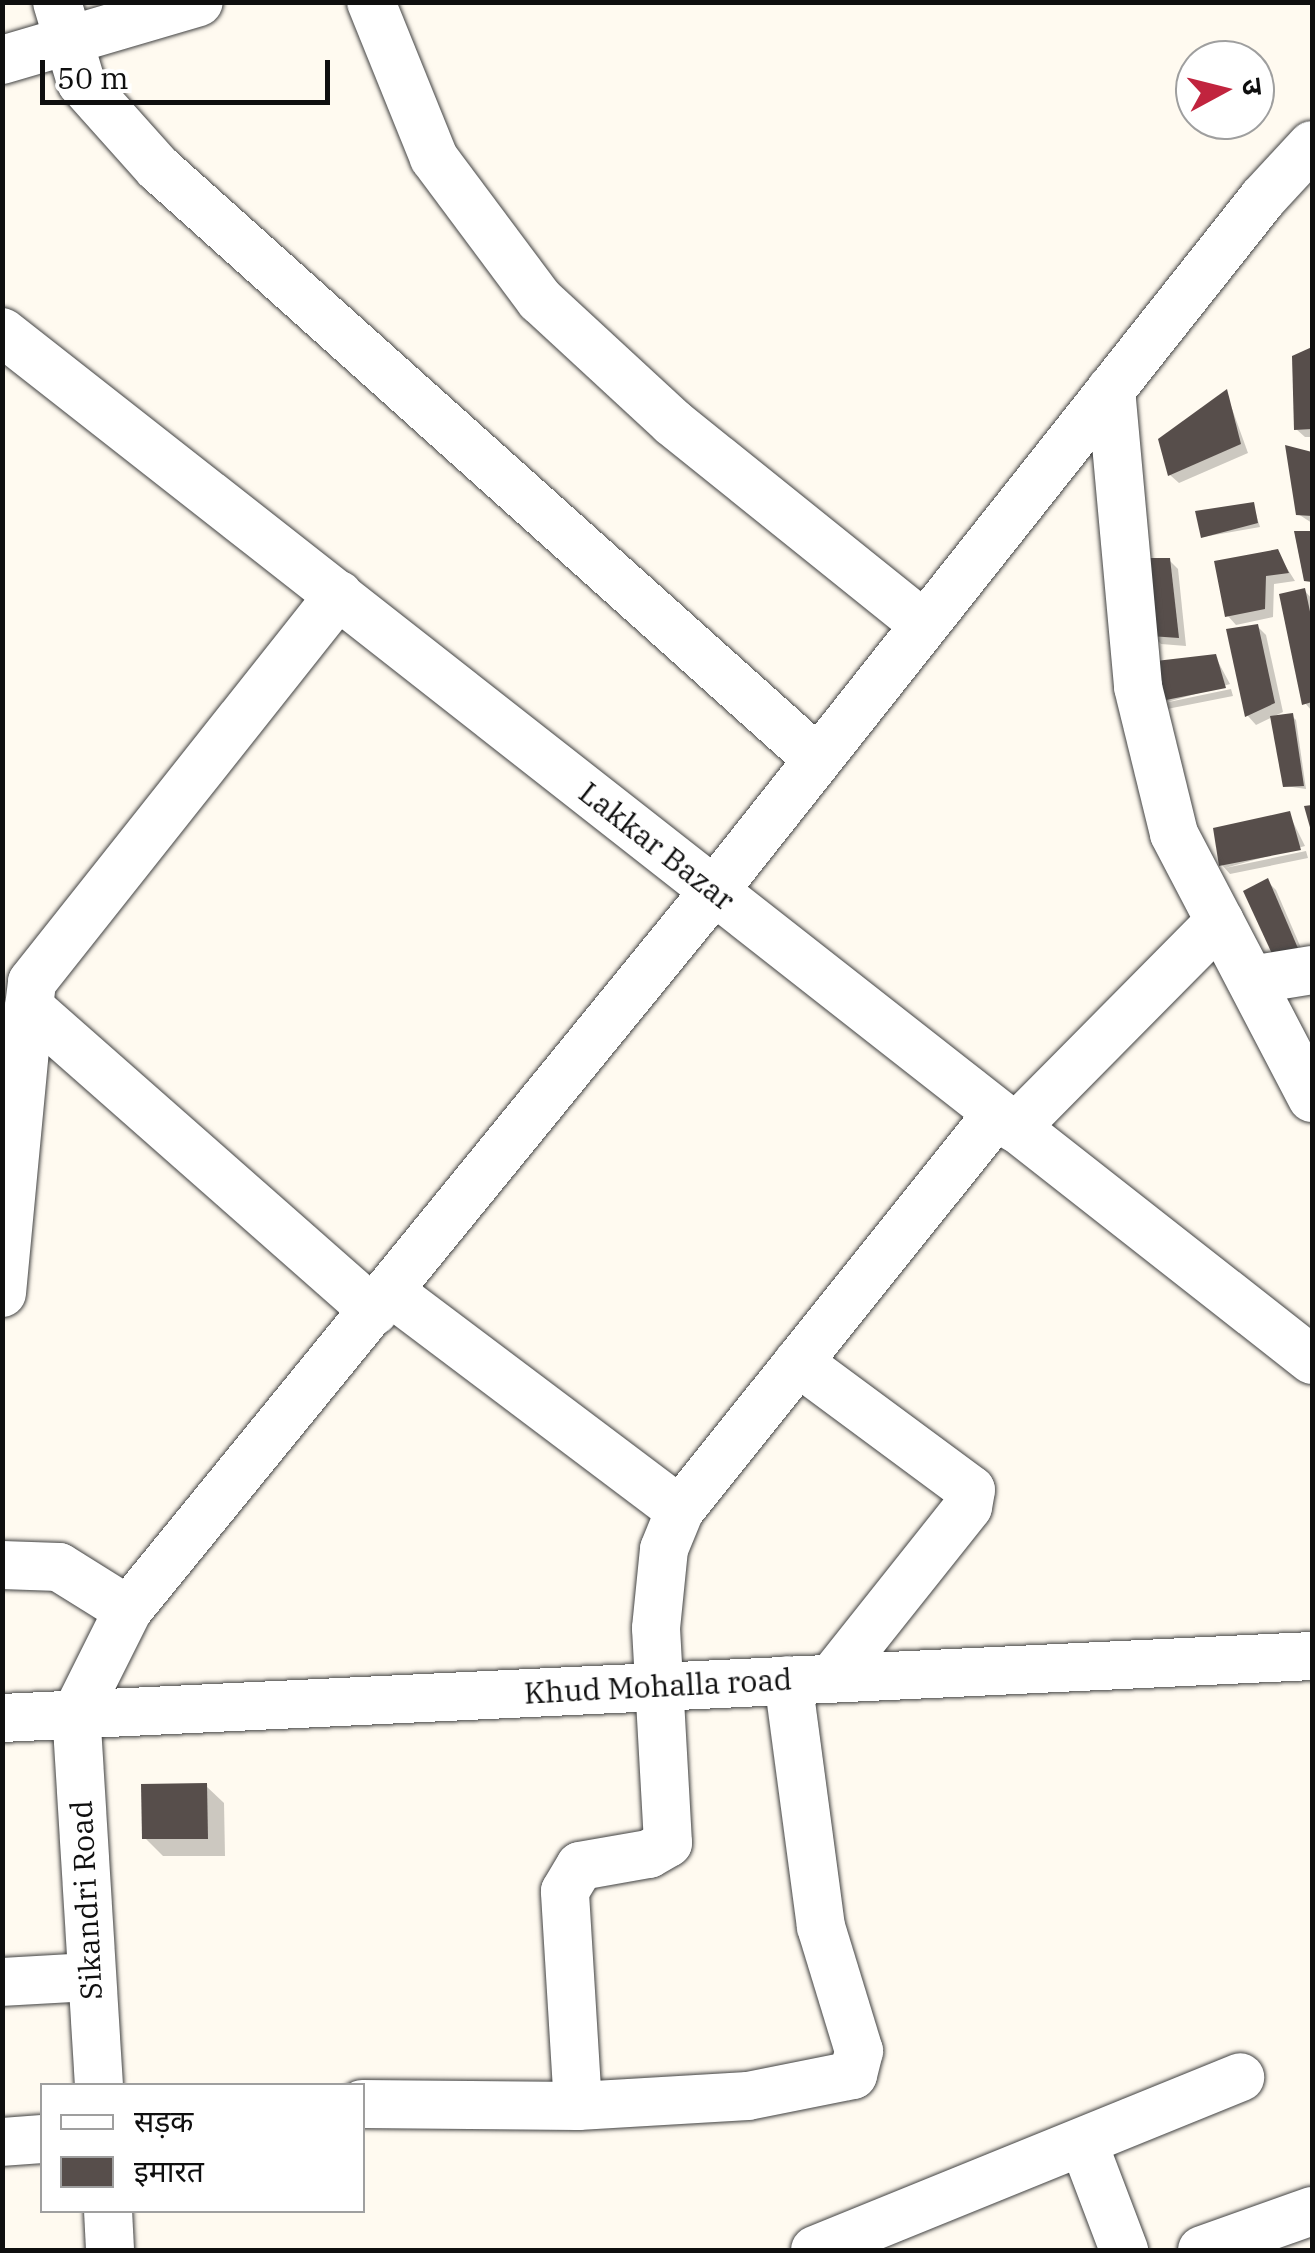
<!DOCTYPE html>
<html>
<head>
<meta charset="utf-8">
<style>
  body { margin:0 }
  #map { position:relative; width:1315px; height:2253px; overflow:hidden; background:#fffaf0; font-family:"IBM Plex Serif","Noto Sans Devanagari",serif }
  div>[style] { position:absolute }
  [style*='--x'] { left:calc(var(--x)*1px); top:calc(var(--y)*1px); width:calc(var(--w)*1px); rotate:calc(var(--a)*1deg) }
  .shadow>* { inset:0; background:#0003 }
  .building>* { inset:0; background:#574e4b }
  .roads { filter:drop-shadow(0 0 2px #424242) drop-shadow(0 0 2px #424242) }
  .minor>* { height:48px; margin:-24px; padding:0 24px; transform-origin:24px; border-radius:24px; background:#fff }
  span { translate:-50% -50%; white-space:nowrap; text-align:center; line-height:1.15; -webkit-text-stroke:10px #fff; paint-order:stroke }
  .street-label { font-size:30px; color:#0f0f0f }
  .frame { position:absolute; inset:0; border:5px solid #0f0f0f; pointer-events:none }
  .legend { position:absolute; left:40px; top:2083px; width:325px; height:130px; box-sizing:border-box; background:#fff; border:2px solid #9f9f9f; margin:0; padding:12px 18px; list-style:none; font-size:30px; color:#0f0f0f }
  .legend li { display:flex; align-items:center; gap:20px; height:50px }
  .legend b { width:50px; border:2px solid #9f9f9f }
  .north { position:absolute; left:1175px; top:40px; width:100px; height:100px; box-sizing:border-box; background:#fff; border:2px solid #9f9f9f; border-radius:50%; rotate:83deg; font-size:28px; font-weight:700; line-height:40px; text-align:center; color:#0f0f0f }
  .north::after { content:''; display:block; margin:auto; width:35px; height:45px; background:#c1243e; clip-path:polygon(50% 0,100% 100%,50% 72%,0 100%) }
  .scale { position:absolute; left:40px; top:60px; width:290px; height:45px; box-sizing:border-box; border:5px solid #0f0f0f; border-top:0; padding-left:12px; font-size:30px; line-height:35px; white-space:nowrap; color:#0f0f0f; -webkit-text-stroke:8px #fff; paint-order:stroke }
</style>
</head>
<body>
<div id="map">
  <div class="shadow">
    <i style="clip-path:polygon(1312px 350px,1312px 437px,1305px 437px,1296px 429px,1295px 358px)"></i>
    <i style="clip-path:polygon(1226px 392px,1248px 453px,1179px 483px,1170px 475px)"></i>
    <i style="clip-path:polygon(1288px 449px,1312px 455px,1312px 523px,1298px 514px)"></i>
    <i style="clip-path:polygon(1253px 505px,1260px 527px,1203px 537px)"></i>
    <i style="clip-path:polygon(1277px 552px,1295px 581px,1274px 584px,1273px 617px,1236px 625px,1228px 616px)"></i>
    <i style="clip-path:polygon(1169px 560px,1178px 569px,1186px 646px,1161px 644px,1152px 635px)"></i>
    <i style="clip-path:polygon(1304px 590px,1312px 599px,1312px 711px,1305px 703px)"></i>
    <i style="clip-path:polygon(1257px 626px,1266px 635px,1283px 712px,1256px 725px,1248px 716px,1229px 631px)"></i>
    <i style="clip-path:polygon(1215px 656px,1230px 684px,1164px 703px,1231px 689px,1233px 696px,1167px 709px,1159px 701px)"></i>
    <i style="clip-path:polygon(1292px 716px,1296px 720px,1306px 789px,1285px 786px)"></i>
    <i style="clip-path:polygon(1289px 814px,1305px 846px,1225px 868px,1306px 851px,1308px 858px,1230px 874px,1222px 865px)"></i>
    <i style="clip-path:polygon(1267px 881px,1276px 890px,1307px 962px,1246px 893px)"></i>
    <i style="clip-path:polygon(206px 1786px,224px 1803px,225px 1856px,163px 1856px,145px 1838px)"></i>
  </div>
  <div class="building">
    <i style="clip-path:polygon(1312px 347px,1312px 429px,1294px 430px,1292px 356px)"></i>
    <i style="clip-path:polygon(1227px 389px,1241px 444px,1168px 476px,1158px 439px)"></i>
    <i style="clip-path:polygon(1285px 445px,1312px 452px,1312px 516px,1296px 515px)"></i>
    <i style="clip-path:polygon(1254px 502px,1258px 523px,1201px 538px,1195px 511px)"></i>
    <i style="clip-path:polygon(1294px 531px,1312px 531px,1312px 582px,1304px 581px)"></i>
    <i style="clip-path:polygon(1278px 549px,1289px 573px,1266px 576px,1265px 609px,1225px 617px,1214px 561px)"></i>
    <i style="clip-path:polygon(1144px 558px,1170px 558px,1179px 638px,1150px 636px)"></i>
    <i style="clip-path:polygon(1305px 588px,1312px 621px,1312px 702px,1302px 705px,1279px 594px)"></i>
    <i style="clip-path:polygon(1258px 624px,1275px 703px,1245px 717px,1226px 629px)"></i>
    <i style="clip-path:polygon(1216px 654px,1226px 688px,1156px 702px,1156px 661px)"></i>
    <i style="clip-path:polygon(1293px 713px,1304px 786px,1283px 787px,1270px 716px)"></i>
    <i style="clip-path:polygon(1312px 805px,1312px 830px,1311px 831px,1304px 806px)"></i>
    <i style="clip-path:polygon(1290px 811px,1301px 850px,1219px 866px,1213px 828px)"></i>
    <i style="clip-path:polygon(1268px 878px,1300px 953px,1274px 958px,1243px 891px)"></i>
    <i style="clip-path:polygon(207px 1783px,208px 1839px,142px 1839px,141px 1784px)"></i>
  </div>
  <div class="roads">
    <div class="minor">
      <i style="--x:57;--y:2;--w:84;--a:73.3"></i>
      <i style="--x:81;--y:82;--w:115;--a:48.2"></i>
      <i style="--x:158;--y:168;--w:884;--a:41.88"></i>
      <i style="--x:371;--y:2;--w:168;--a:68"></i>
      <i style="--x:434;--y:158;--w:177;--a:53.3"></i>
      <i style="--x:540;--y:300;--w:180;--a:42.7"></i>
      <i style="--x:672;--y:422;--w:322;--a:38.8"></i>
      <i style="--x:2;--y:60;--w:205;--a:-16.4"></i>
      <i style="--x:2;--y:332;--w:1665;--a:38.12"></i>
      <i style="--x:1111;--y:389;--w:299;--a:84.8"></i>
      <i style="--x:1138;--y:687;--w:151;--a:76.2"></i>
      <i style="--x:1174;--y:834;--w:298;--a:62.4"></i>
      <i style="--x:1251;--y:980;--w:62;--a:-9.3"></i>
      <i style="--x:29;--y:1007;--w:25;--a:-83"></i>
      <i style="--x:32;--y:982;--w:494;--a:-51.6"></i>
      <i style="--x:1015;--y:1128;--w:291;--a:-45.3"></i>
      <i style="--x:389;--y:1291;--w:364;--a:37"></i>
      <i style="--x:2;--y:1293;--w:287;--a:-84.6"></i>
      <i style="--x:29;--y:1007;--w:460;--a:41.4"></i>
      <i style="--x:798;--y:1362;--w:215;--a:36.5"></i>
      <i style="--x:971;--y:1490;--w:17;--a:100"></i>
      <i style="--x:968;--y:1507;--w:218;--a:128.5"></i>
      <i style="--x:2;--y:1565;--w:57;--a:2"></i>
      <i style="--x:59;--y:1567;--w:81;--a:31.9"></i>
      <i style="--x:2;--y:1718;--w:1311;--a:-2.71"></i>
      <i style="--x:2;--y:1982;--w:86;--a:-3.3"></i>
      <i style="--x:99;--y:2086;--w:373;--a:-93.5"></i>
      <i style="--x:76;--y:1714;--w:116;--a:-63.4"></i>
      <i style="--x:128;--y:1610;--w:928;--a:-50.82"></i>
      <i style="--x:714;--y:891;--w:884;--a:-51.61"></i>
      <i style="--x:1263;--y:198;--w:72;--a:-47.2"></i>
      <i style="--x:362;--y:2104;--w:216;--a:0.5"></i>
      <i style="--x:578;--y:2106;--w:170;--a:-3.4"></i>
      <i style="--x:748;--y:2096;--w:107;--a:-11.3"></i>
      <i style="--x:853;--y:2075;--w:25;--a:-76"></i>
      <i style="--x:859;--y:2051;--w:130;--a:-107"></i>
      <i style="--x:821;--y:1927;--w:249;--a:-97.6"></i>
      <i style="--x:578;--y:2106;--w:215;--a:-93.5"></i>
      <i style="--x:565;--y:1891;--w:29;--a:-59"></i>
      <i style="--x:580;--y:1866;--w:70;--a:-9.9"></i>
      <i style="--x:649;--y:1854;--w:22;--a:-30"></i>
      <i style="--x:668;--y:1843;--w:215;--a:-93.2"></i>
      <i style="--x:656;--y:1628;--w:79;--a:-84.2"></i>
      <i style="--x:664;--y:1549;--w:42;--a:-67.7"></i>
      <i style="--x:680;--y:1510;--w:507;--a:-51.32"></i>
      <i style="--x:2;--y:2142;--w:40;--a:-4.3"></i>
      <i style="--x:1083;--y:2142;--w:116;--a:69.2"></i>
      <i style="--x:108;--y:2210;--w:40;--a:87.1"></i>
      <i style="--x:815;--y:2250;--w:459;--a:-22.1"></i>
      <i style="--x:1202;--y:2250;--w:117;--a:-19.5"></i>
    </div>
  </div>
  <div class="street-label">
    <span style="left:657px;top:846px;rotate:38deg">Lakkar Bazar</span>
    <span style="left:658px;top:1686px;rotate:-3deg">Khud Mohalla road</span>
    <span style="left:86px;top:1900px;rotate:-93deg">Sikandri Road</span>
  </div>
  <div class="frame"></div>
  <ul class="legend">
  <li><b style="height:12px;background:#fff"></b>सड़क</li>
  <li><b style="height:28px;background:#574e4b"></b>इमारत</li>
  </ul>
  <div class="north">उ</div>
  <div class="scale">50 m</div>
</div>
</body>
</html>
